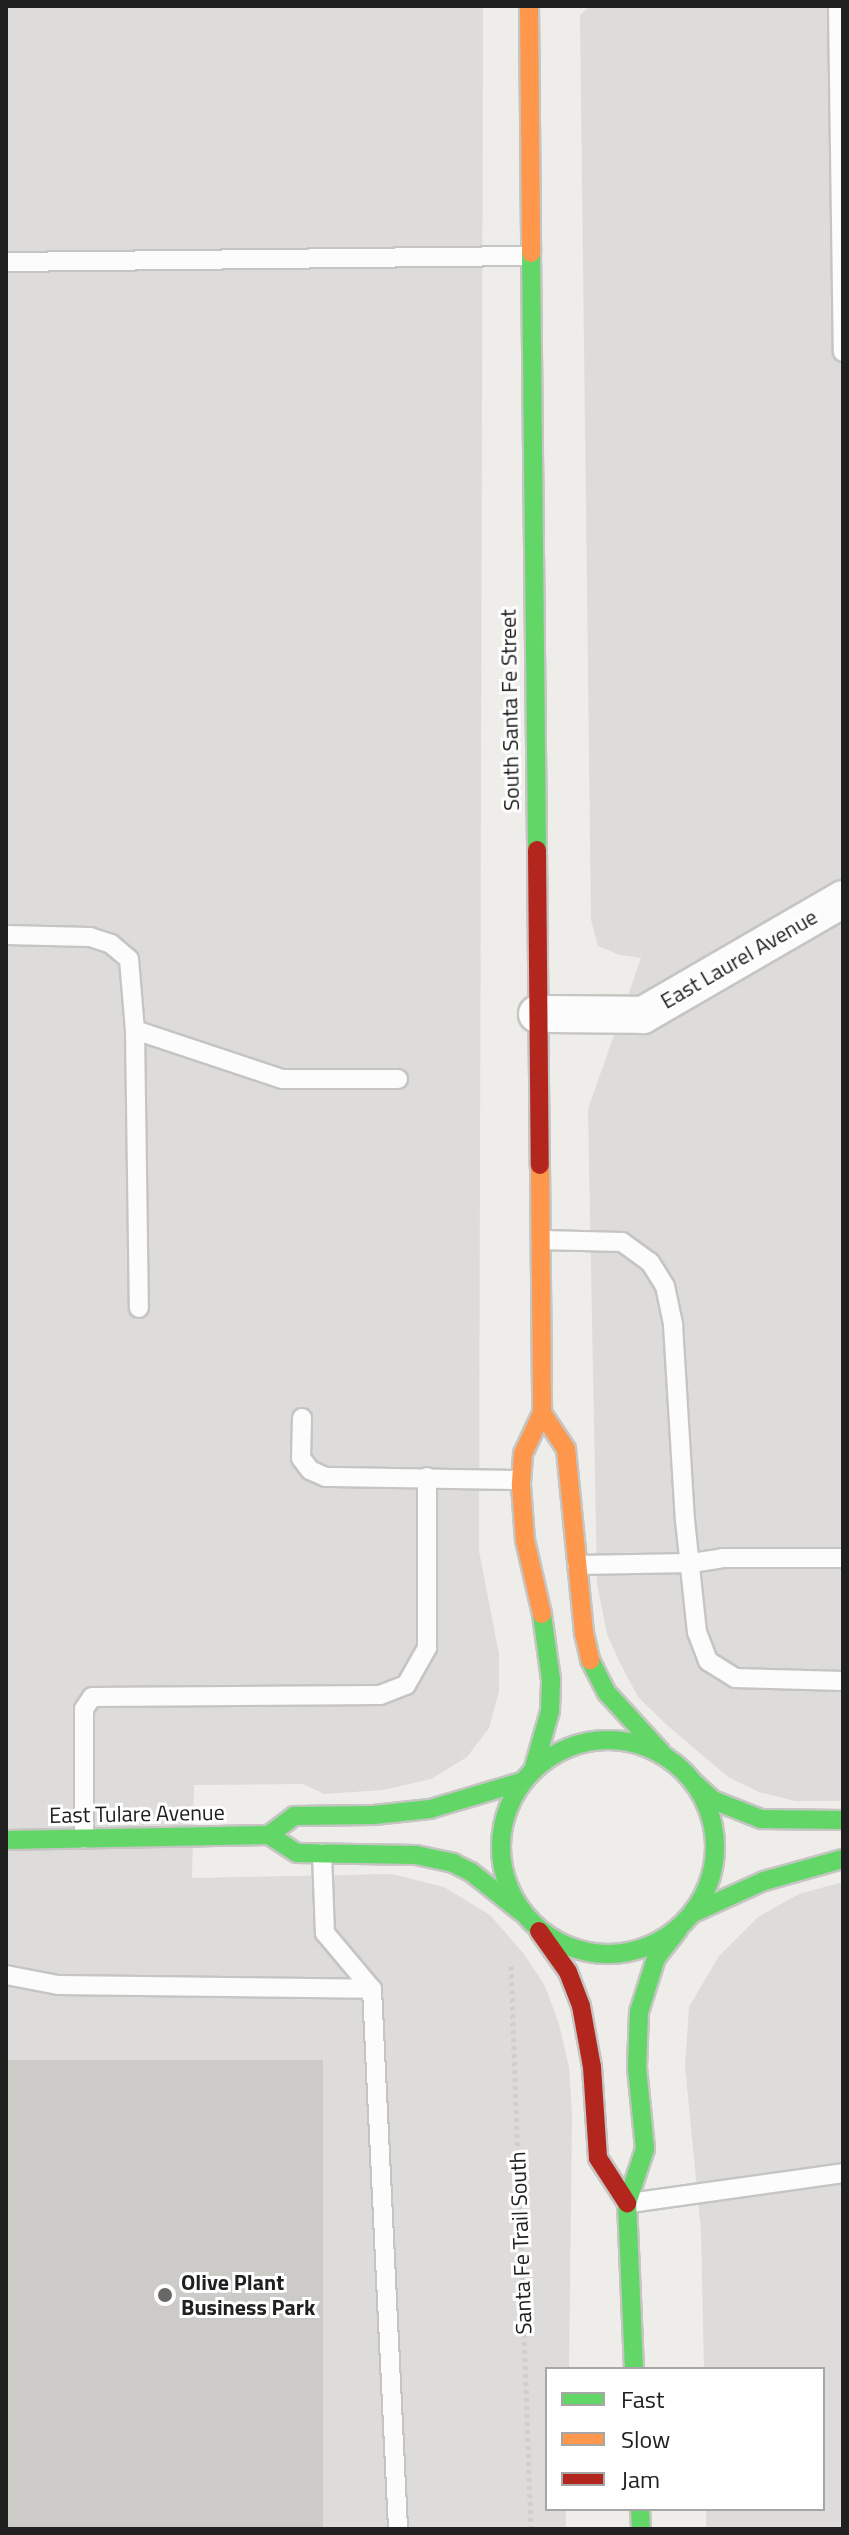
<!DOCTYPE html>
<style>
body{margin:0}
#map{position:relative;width:849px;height:2535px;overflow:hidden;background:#eeede9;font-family:"Titillium Web",sans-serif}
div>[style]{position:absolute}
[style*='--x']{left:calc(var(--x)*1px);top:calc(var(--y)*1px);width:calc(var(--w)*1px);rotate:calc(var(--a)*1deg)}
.residential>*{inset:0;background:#dddcda}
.building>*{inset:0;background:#cccbc8;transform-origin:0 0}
.path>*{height:5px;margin-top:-2.5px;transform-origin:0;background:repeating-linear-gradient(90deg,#d6cdc9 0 4px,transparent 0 8px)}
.roads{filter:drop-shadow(2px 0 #c5c5c3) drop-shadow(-2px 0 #c5c5c3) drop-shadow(0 2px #c5c5c3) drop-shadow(0 -2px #c5c5c3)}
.lane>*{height:18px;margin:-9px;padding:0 9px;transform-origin:9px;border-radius:9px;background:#fcfcfc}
.street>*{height:36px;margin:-18px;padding:0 18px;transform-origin:18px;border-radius:18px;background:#fcfcfc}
.fast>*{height:18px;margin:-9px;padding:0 9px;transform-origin:9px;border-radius:9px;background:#63d668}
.fast>.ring{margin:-9px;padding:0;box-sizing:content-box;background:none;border:18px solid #63d668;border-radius:50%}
.slow>*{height:18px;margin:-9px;padding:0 9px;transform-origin:9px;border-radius:9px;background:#ff974d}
.jam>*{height:18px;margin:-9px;padding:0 9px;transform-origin:9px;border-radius:9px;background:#b3261e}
.dots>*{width:22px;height:22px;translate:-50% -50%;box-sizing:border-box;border:4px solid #fff;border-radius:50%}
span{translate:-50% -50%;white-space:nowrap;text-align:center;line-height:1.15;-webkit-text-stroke:6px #fff;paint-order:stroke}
.street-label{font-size:22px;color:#202020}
.poi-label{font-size:22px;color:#202020;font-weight:700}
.left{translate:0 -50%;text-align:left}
.frame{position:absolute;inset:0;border:8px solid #202020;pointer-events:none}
.legend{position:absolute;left:545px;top:2367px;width:280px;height:144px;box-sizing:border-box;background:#fff;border:2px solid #a6a6a6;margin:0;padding:10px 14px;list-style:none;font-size:24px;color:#202020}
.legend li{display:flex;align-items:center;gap:16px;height:40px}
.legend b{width:40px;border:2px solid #a6a6a6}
</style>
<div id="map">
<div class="residential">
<i style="clip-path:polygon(6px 6px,483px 6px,479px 1551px,499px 1654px,499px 1691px,489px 1728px,467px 1757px,431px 1779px,383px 1790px,324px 1794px,303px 1784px,194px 1785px,192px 1878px,392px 1874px,444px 1887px,490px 1915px,524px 1954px,545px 1986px,559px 2024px,569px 2067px,572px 2114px,569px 2369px,547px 2369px,547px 2509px,566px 2509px,566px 2529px,6px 2529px)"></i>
<i style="clip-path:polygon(590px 6px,843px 6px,843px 1801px,795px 1801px,759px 1792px,728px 1777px,668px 1726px,638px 1697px,619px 1661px,607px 1634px,597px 1584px,588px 1109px,641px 958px,620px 955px,598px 946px,591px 920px,580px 15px)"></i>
<i style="clip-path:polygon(843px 1882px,843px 2529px,706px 2529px,706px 2509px,823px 2509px,823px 2369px,704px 2369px,701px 2231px,685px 2066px,689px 2007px,719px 1956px,758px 1917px,799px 1894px)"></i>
</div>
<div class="building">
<i style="left:6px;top:2060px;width:317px;height:469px"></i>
</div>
<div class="path">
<i style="--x:511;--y:1966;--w:563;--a:87.97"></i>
</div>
<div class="roads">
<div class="lane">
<i style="--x:838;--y:6;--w:346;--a:89.2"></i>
<i style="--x:6;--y:262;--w:523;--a:-0.66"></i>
<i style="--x:6;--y:935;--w:84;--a:1.4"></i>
<i style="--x:90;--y:937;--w:22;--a:18"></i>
<i style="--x:111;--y:944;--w:23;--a:40"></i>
<i style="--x:129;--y:959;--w:71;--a:85.2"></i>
<i style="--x:135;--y:1030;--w:278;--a:89.2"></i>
<i style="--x:135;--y:1030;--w:155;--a:18.4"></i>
<i style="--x:282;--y:1079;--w:116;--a:0"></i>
<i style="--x:541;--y:1240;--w:81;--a:1.4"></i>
<i style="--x:622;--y:1242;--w:34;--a:36"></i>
<i style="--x:650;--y:1262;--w:28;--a:58"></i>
<i style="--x:665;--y:1286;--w:40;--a:78"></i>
<i style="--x:673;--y:1325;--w:195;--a:86.5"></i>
<i style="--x:685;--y:1520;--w:113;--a:83.9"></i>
<i style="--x:697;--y:1632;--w:31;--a:69"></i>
<i style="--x:708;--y:1661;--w:32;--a:32"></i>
<i style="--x:735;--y:1678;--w:108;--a:1.6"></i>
<i style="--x:302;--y:1418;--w:40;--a:91.4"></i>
<i style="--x:301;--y:1458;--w:15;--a:53"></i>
<i style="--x:310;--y:1470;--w:17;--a:24"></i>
<i style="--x:326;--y:1477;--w:195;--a:0.9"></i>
<i style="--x:577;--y:1565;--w:115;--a:-1"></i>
<i style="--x:692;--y:1563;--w:30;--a:-9"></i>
<i style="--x:722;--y:1558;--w:121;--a:0"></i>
<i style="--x:84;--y:1839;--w:130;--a:-90"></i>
<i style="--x:84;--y:1709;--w:14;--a:-56"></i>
<i style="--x:92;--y:1697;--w:288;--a:-0.4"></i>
<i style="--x:380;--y:1695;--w:28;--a:-21"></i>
<i style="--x:406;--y:1685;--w:43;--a:-60.4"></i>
<i style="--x:427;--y:1648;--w:171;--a:-90"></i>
<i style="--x:322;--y:1853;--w:80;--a:87.9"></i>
<i style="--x:325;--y:1933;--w:73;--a:50"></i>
<i style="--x:372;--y:1989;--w:541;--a:87.24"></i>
<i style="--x:6;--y:1975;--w:53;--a:10.9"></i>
<i style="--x:58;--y:1985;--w:314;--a:0.7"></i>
<i style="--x:630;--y:2203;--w:215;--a:-8"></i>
</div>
<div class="street">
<i style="--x:537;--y:1014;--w:106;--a:0.5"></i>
<i style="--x:643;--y:1015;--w:231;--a:-30.1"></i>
</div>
<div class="fast">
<i style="--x:531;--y:253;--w:597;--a:89.42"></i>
<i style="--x:590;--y:1660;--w:37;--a:63"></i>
<i style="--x:607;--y:1693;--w:80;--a:47.5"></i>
<i class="ring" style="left:501px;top:1740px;width:196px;height:196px"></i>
<i style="--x:533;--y:1771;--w:62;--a:-74.2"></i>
<i style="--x:550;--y:1711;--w:31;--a:-88"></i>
<i style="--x:551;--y:1680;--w:67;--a:-97.8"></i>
<i style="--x:693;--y:1782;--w:27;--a:42"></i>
<i style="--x:713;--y:1800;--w:52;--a:21.6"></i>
<i style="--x:761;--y:1819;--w:82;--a:0.7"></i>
<i style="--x:269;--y:1835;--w:31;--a:-37"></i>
<i style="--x:294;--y:1816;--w:80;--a:-0.7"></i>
<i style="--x:374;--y:1815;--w:56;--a:-6.1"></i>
<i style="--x:430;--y:1809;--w:98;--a:-16.6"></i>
<i style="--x:6;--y:1840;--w:263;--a:-1.1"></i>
<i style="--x:269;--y:1835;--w:33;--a:33"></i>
<i style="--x:297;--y:1853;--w:119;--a:1"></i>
<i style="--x:416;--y:1855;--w:38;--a:12"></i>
<i style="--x:453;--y:1863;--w:20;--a:27"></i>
<i style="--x:471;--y:1872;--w:63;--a:38.5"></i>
<i style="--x:693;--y:1913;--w:78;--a:-24.3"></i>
<i style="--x:764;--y:1881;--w:82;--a:-15.6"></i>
<i style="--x:634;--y:2369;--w:166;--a:-92.4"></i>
<i style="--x:627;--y:2203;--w:57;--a:-71.6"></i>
<i style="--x:645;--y:2149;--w:82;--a:-95.6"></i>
<i style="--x:637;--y:2067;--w:55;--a:-87.9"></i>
<i style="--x:639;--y:2012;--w:57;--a:-72.5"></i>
<i style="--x:656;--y:1958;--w:36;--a:-52"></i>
<i style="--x:640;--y:2509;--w:20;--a:87"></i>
</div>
<div class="slow">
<i style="--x:529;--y:6;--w:247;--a:89.5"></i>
<i style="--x:540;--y:1165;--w:248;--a:89.5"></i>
<i style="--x:542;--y:1413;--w:45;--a:114.9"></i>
<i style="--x:523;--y:1454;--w:32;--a:94"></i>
<i style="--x:521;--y:1486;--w:54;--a:85.8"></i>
<i style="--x:525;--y:1540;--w:76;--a:77.1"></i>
<i style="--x:542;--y:1413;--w:43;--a:56.3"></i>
<i style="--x:566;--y:1449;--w:185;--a:84.4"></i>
<i style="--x:584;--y:1633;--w:28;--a:77"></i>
</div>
<div class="jam">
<i style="--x:537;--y:850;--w:315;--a:89.5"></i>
<i style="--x:539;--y:1931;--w:50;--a:54.7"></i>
<i style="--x:568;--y:1972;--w:36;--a:69"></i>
<i style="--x:581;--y:2006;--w:62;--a:79.8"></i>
<i style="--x:592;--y:2067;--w:91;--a:86.2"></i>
<i style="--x:598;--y:2158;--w:54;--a:57.2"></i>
</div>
</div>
<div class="dots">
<i style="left:165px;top:2295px;background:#686866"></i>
</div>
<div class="street-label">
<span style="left:510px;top:710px;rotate:-91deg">South Santa Fe Street</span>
<span style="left:739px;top:959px;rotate:-30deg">East Laurel Avenue</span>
<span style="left:137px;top:1814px;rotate:-1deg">East Tulare Avenue</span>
<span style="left:521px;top:2243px;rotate:-92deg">Santa Fe Trail South</span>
</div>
<div class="poi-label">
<span class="left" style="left:181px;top:2295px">Olive Plant<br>Business Park</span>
</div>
<div class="frame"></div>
<ul class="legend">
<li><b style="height:10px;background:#63d668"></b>Fast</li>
<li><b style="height:10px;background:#ff974d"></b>Slow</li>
<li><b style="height:10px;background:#b3261e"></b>Jam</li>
</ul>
</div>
